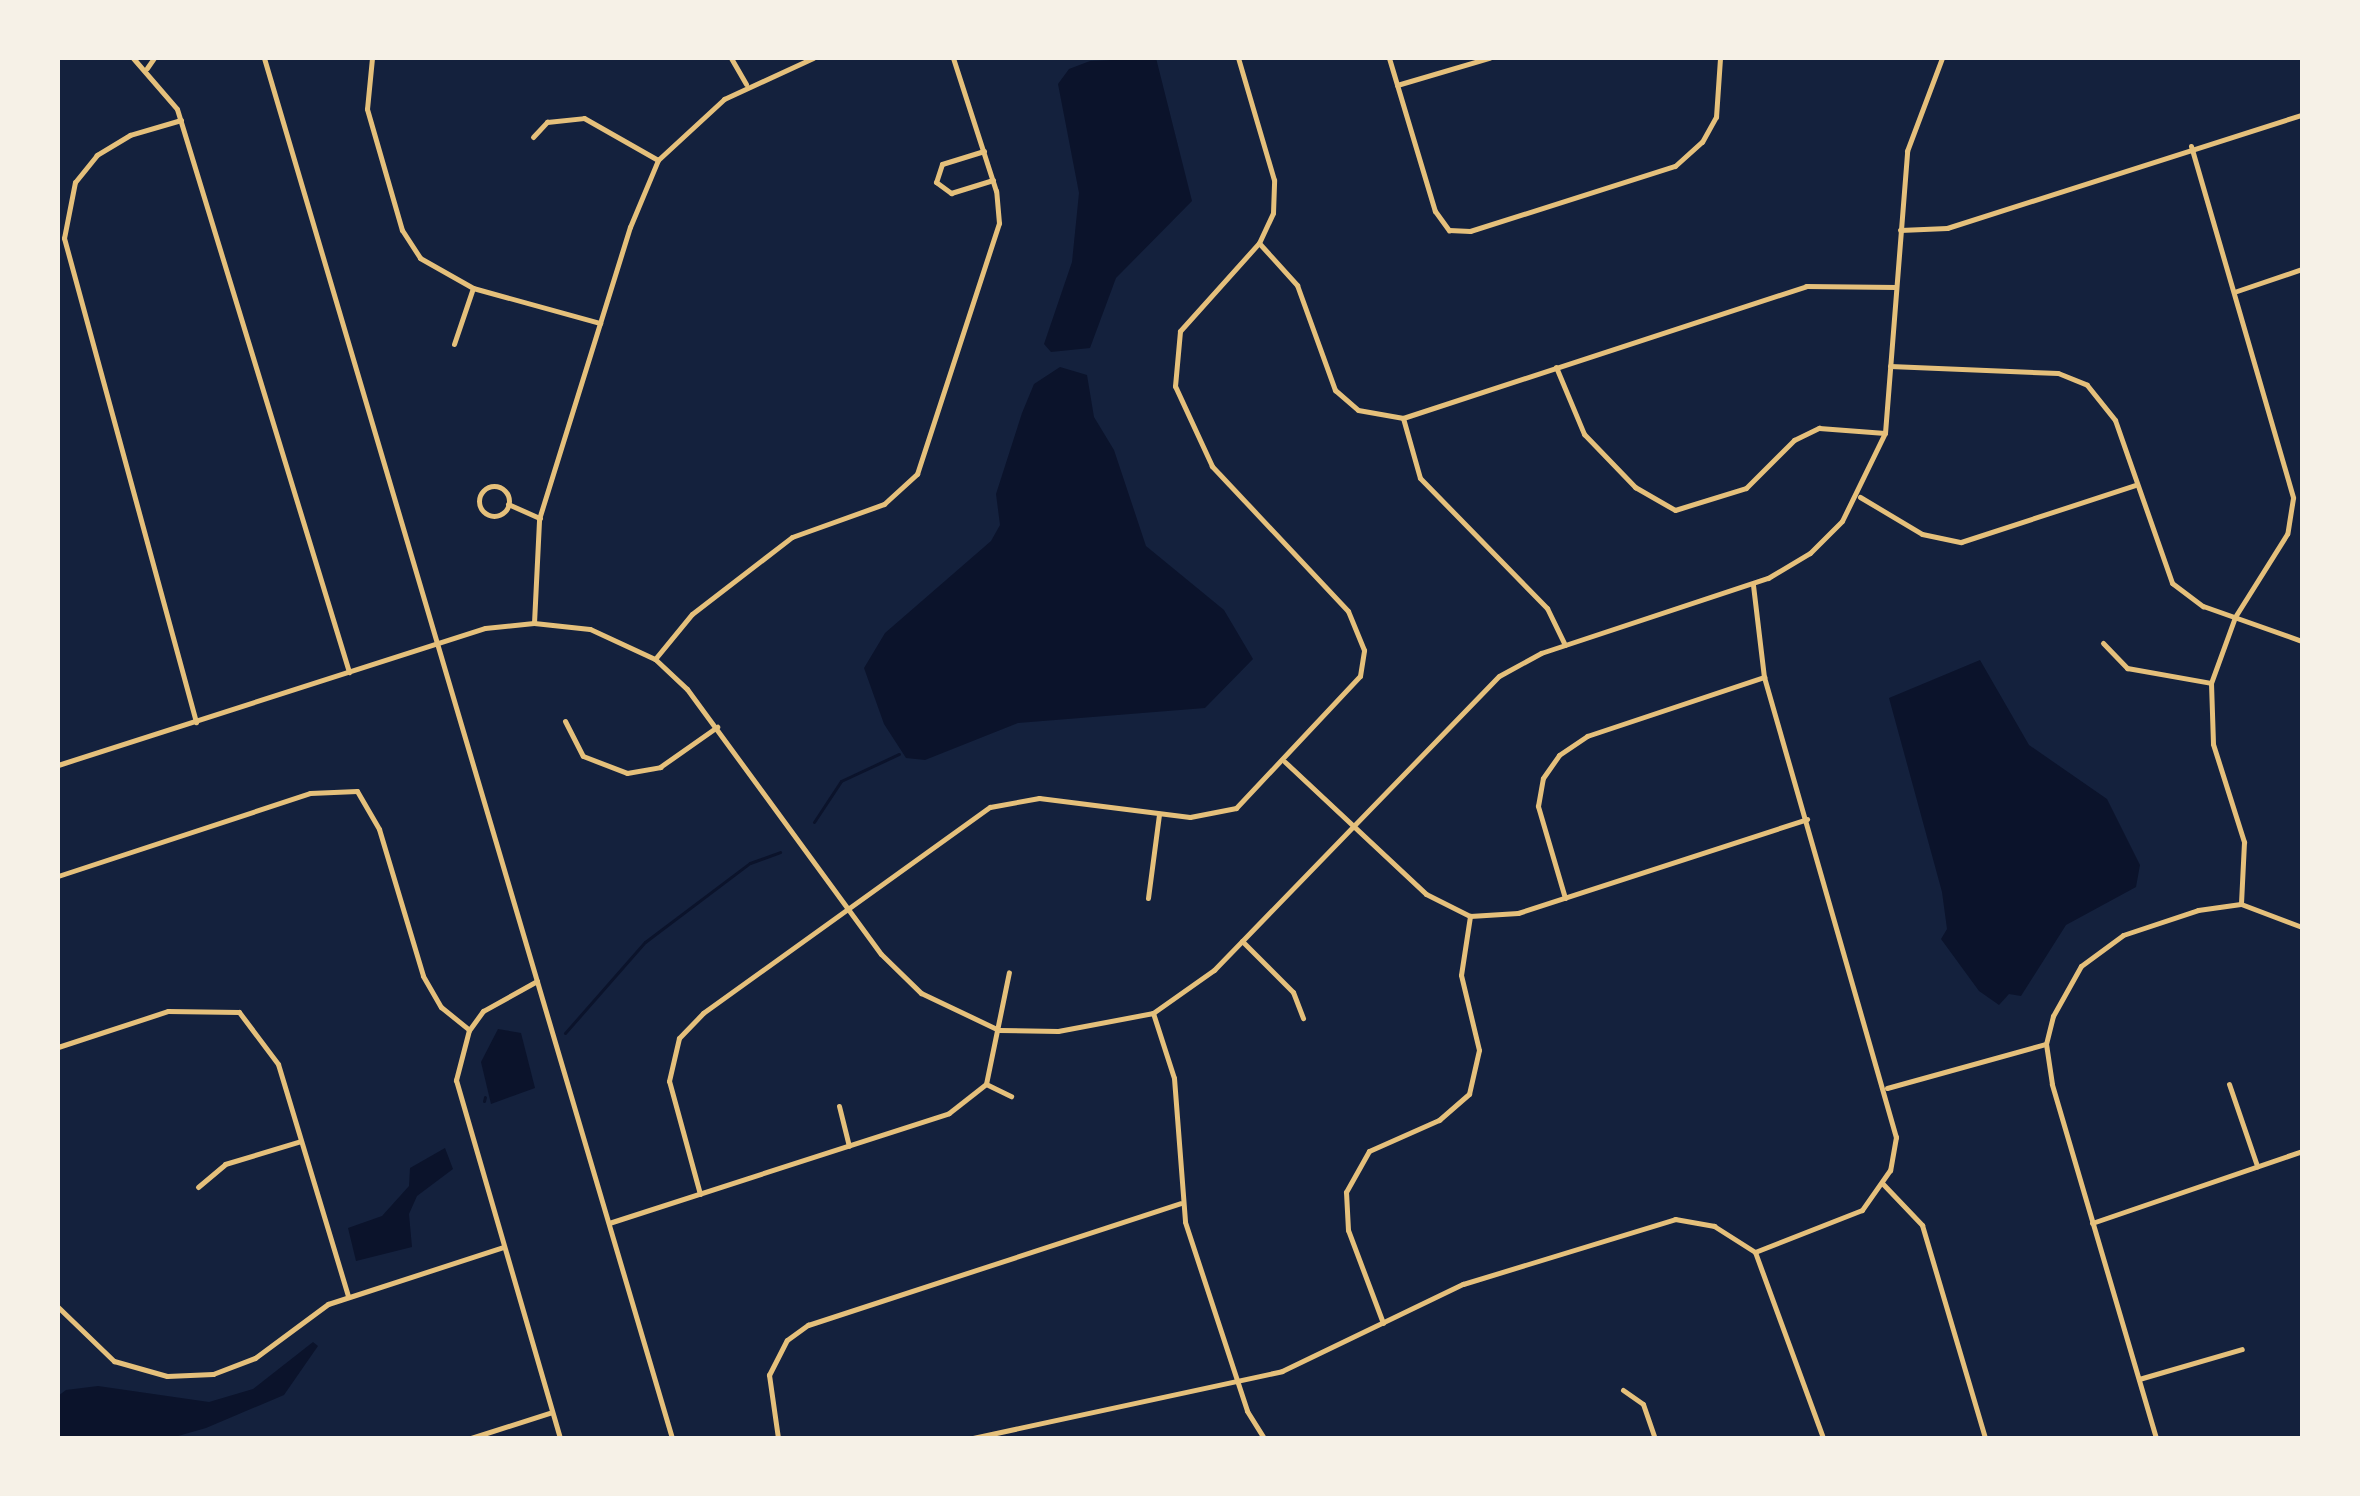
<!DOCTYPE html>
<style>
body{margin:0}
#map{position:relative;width:2360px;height:1496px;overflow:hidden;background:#14213d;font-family:Karla,sans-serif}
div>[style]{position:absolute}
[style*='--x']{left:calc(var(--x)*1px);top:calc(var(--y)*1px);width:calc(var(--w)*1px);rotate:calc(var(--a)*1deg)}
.water>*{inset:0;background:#0b132b}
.stream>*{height:3px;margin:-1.5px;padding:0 1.5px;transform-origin:1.5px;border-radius:1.5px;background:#0b132b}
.minor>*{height:5px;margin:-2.5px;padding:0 2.5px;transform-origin:2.5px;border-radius:2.5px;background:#e5c07b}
.minor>.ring{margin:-2.5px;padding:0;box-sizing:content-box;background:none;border:5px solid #e5c07b;border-radius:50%}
span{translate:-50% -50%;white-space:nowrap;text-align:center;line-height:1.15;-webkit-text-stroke:7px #f6f1e7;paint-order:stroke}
.frame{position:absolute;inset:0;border:60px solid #f6f1e7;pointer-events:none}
</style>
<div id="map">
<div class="water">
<i style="clip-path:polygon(1156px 58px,1192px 201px,1116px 278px,1090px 348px,1051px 352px,1044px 344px,1072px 262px,1079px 193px,1058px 84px,1069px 69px,1090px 61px)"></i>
<i style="clip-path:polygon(1060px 367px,1087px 375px,1094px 417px,1114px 450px,1146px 546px,1224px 610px,1253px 659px,1205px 708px,1018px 723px,925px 760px,906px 758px,884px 724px,864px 668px,885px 633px,991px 541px,1000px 525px,996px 494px,1022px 413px,1034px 384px)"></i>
<i style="clip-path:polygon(1980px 660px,2029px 745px,2107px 799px,2140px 865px,2136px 887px,2066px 925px,2021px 996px,2009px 994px,1999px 1005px,1979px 991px,1941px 939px,1947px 929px,1942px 892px,1889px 698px)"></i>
<i style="clip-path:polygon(498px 1029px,521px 1033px,535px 1088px,491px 1104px,481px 1062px)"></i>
<i style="clip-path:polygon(445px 1148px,453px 1169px,417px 1196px,409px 1214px,412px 1247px,356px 1261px,348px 1228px,382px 1216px,409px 1186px,410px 1168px)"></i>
<i style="clip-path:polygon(313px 1342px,318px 1346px,284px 1395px,206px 1428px,171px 1438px,58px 1438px,58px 1396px,66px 1390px,98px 1386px,209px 1402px,253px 1389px)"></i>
</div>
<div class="stream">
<i style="--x:814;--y:822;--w:49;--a:-56.6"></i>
<i style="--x:841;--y:781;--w:64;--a:-25"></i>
<i style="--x:565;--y:1033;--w:121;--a:-48.7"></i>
<i style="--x:645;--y:942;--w:131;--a:-37"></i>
<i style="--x:750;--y:863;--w:32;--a:-20"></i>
<i style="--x:484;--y:1101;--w:4;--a:-76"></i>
</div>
<div class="minor">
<i style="--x:133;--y:58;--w:67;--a:49.2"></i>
<i style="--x:177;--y:109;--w:589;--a:73.01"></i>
<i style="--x:264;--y:58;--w:1439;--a:73.53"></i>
<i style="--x:372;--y:58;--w:51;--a:95.6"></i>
<i style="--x:367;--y:109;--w:126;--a:73.9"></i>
<i style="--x:402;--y:230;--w:33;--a:57"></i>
<i style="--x:420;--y:258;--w:61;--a:29.5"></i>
<i style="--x:473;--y:288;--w:132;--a:15.4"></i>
<i style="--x:731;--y:58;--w:30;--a:60"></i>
<i style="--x:1389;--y:58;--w:160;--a:73.3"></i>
<i style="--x:1435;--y:211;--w:24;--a:54"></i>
<i style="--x:1449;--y:230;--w:21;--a:3"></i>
<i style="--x:1470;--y:231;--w:215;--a:-17.6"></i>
<i style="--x:1675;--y:166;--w:36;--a:-42"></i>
<i style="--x:1702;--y:142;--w:29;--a:-61"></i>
<i style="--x:1716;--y:117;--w:59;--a:-86.1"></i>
<i style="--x:147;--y:68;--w:12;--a:-55"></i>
<i style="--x:1397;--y:85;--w:96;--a:-16.4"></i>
<i style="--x:181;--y:120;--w:53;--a:163.6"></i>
<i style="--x:130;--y:135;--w:39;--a:149"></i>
<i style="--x:97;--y:155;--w:35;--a:129"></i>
<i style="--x:75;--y:182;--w:57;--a:101.1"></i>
<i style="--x:64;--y:238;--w:502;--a:74.74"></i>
<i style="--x:533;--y:137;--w:21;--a:-47"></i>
<i style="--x:547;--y:122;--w:37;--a:-6"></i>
<i style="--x:584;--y:118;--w:85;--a:29.6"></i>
<i style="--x:2191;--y:146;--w:366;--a:73.8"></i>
<i style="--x:2293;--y:498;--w:36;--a:99"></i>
<i style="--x:2287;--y:534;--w:98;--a:122.1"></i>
<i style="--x:2235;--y:617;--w:70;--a:110"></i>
<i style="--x:2211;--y:683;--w:61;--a:88.1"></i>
<i style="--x:2213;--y:744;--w:103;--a:72.4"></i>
<i style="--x:2244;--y:842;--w:62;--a:92.8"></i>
<i style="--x:984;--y:151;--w:44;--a:162.8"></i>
<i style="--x:942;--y:164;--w:19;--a:108"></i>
<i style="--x:936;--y:182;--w:19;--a:36"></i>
<i style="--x:951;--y:193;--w:44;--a:-17.2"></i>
<i style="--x:1900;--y:230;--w:47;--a:-2.4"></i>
<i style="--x:1947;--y:228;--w:373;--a:-17.7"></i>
<i style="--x:1259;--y:243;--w:57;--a:47.9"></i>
<i style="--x:1297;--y:285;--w:112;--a:70.1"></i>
<i style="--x:1335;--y:390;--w:30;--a:41"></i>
<i style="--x:1358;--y:410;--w:46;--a:10.1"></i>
<i style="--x:1403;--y:418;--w:424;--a:-18.1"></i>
<i style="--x:1806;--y:286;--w:90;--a:0.6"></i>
<i style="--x:2234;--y:292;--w:72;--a:-18.7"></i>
<i style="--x:454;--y:344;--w:59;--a:-71.3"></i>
<i style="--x:1890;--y:366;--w:168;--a:2.4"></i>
<i style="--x:2058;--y:373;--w:31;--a:22"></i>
<i style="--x:2087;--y:385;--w:45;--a:51.3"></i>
<i style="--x:2115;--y:420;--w:173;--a:70.7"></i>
<i style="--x:2172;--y:583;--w:39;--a:37"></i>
<i style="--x:2203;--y:606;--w:105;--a:19.5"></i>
<i style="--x:1556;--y:367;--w:73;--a:67.3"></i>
<i style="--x:1584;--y:434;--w:74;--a:46.1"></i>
<i style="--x:1635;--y:487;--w:46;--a:29.9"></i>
<i style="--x:1675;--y:510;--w:74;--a:-17.2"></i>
<i style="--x:1746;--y:488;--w:68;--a:-45"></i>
<i style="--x:1794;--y:440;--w:28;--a:-26"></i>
<i style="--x:1819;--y:428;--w:66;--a:4.3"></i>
<i style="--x:1403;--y:418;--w:62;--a:74.2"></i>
<i style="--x:1420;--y:478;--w:182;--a:45.7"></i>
<i style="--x:1547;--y:608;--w:41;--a:64.1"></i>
<i class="ring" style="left:479px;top:486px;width:25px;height:25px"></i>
<i style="--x:1860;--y:497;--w:72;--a:30.8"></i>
<i style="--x:1922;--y:534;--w:40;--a:12"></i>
<i style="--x:1961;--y:542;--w:183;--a:-18.1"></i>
<i style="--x:508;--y:504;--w:35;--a:24"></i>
<i style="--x:1753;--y:585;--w:93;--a:83.2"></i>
<i style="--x:1764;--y:677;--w:479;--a:74"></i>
<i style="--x:1896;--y:1137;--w:34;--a:100"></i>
<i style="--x:1890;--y:1170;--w:49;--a:125"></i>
<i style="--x:1862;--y:1210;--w:115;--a:158.6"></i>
<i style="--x:534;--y:623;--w:104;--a:-87.2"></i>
<i style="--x:539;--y:519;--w:306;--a:-72.7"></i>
<i style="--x:630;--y:227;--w:73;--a:-67.3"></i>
<i style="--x:658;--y:160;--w:90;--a:-42.7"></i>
<i style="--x:724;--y:99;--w:98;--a:-24.7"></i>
<i style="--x:2103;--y:643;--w:35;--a:46"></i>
<i style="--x:2127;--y:668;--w:85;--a:10.1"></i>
<i style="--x:655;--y:659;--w:58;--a:-50.6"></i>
<i style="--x:692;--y:614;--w:126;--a:-37.6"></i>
<i style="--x:792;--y:537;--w:98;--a:-19.7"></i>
<i style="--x:884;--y:504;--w:45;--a:-42.3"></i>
<i style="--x:917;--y:474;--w:264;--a:-71.9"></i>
<i style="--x:999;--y:223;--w:32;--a:-95"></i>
<i style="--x:996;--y:191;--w:140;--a:-107.9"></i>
<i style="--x:565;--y:721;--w:39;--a:63"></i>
<i style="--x:583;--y:756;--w:47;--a:21.1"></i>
<i style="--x:627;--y:773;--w:34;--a:-10"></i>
<i style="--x:660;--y:767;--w:70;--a:-35.1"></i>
<i style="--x:1285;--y:762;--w:193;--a:43.1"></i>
<i style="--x:1426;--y:894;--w:49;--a:26.6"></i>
<i style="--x:1470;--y:916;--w:48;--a:-3.6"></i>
<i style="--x:1518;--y:913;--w:304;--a:-18"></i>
<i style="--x:58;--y:765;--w:448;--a:-17.8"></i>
<i style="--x:485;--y:628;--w:49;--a:-5.8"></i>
<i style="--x:534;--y:623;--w:56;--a:6.1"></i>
<i style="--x:590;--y:629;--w:72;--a:24.8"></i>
<i style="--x:655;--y:659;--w:44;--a:43.2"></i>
<i style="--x:687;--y:689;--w:328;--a:53.8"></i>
<i style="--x:881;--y:954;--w:56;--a:44.3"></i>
<i style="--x:921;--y:993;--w:86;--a:25.4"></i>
<i style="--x:999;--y:1030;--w:59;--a:1"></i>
<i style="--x:1058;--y:1031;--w:97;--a:-10.7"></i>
<i style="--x:1153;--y:1013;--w:75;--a:-35.2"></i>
<i style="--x:1214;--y:970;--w:409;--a:-45.9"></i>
<i style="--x:1499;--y:676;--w:48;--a:-28.7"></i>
<i style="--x:1541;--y:653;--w:239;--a:-18.3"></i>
<i style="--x:1768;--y:578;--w:49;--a:-30.8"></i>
<i style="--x:1810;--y:553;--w:45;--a:-45"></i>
<i style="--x:1842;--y:521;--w:98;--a:-64"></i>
<i style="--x:1885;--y:433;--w:283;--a:-85.5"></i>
<i style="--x:1907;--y:151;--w:99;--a:-69.4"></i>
<i style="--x:58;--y:876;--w:265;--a:-18.2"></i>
<i style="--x:310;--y:793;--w:47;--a:-2.4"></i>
<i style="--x:357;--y:791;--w:44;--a:59.9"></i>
<i style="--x:379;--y:829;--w:153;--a:73.3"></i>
<i style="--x:423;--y:976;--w:36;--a:60"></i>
<i style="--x:441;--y:1007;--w:36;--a:39"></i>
<i style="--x:1148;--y:898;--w:85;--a:-82.5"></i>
<i style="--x:1565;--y:898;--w:96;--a:-106.4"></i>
<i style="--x:1538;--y:806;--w:28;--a:-80"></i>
<i style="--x:1543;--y:778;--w:28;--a:-55"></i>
<i style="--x:1559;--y:755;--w:34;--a:-34"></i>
<i style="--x:1587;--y:736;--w:187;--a:-18.4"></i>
<i style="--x:1242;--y:941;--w:72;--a:45"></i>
<i style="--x:1293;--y:992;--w:28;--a:69"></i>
<i style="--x:537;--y:981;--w:62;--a:150.9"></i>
<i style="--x:483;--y:1011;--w:24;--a:126"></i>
<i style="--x:469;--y:1030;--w:52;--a:104.6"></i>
<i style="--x:456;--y:1080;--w:373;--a:73.8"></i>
<i style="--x:1153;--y:1013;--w:68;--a:72.1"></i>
<i style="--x:1174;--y:1078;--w:144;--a:85.6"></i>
<i style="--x:1185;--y:1222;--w:199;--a:71.8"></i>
<i style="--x:1247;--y:1411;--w:32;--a:58"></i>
<i style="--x:58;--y:1047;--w:116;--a:-18.1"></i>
<i style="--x:168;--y:1011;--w:71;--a:0.8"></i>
<i style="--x:239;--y:1012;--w:65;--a:53.1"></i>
<i style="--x:278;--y:1064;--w:242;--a:73.2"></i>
<i style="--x:986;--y:1084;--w:114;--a:-78.4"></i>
<i style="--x:2229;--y:1084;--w:87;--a:71.1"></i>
<i style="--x:1887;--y:1088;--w:165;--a:-15.5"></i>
<i style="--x:839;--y:1106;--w:41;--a:76"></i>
<i style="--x:1883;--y:1184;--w:57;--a:46.4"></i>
<i style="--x:1922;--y:1225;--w:222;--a:73.5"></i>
<i style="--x:198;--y:1187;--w:35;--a:-40"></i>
<i style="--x:225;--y:1164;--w:79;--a:-16.8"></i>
<i style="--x:700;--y:1194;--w:117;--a:-105.3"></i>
<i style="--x:669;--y:1081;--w:44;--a:-76.9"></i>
<i style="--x:679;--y:1038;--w:35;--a:-46"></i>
<i style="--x:703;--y:1013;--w:353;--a:-35.7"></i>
<i style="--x:990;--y:807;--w:50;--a:-10.4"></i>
<i style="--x:1039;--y:798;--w:152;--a:7.2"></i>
<i style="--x:1190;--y:817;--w:47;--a:-11.1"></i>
<i style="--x:1236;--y:808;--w:181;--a:-46.8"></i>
<i style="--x:1360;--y:676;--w:26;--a:-81"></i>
<i style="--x:1364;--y:650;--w:42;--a:-112.3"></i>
<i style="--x:1348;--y:611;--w:199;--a:-133.2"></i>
<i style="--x:1212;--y:466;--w:88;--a:-114.8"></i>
<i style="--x:1175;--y:386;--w:55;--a:-84.8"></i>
<i style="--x:1180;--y:331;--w:118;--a:-48.1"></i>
<i style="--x:1259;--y:243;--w:33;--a:-65"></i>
<i style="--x:1273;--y:213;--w:33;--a:-88"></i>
<i style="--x:1274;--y:180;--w:127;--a:-106.4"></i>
<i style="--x:609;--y:1223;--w:357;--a:-17.9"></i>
<i style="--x:949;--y:1113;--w:47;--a:-38.1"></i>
<i style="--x:986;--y:1084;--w:28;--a:26"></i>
<i style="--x:2092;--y:1223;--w:222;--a:-18.9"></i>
<i style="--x:58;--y:1307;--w:78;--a:44"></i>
<i style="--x:114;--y:1361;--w:55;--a:15.8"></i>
<i style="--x:167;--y:1376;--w:46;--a:-2.5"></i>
<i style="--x:213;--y:1374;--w:45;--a:-20.9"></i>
<i style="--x:255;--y:1358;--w:91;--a:-36.5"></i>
<i style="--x:328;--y:1304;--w:184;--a:-18"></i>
<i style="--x:1383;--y:1323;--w:99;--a:-110.6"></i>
<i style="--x:1348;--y:1230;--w:38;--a:-93"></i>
<i style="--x:1346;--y:1192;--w:47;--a:-60.7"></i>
<i style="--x:1369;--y:1151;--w:77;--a:-23.9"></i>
<i style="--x:1439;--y:1120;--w:40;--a:-41"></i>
<i style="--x:1469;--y:1094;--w:45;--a:-77.2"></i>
<i style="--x:1479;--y:1050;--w:77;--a:-103.5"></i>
<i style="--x:1461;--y:975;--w:60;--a:-81.3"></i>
<i style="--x:2139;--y:1379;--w:107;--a:-16.2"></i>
<i style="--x:1623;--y:1390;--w:24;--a:35"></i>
<i style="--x:1643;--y:1404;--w:36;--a:71"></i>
<i style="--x:471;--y:1438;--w:85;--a:-17.8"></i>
<i style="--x:778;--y:1438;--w:64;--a:-98.1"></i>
<i style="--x:769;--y:1375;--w:39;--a:-63"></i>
<i style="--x:787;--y:1340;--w:26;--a:-36"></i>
<i style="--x:808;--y:1325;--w:392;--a:-18.1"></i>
<i style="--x:973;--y:1438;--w:316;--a:-12.2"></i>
<i style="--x:1282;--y:1371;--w:201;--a:-25.7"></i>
<i style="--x:1463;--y:1284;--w:222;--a:-17"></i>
<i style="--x:1675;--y:1219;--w:40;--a:10"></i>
<i style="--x:1714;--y:1226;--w:49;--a:32.4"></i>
<i style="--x:1755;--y:1252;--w:198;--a:69.9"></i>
<i style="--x:2156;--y:1438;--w:369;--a:-106.4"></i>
<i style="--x:2052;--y:1084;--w:40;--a:-98.5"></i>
<i style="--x:2046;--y:1044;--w:29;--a:-76"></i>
<i style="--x:2053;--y:1016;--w:57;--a:-60.8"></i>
<i style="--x:2081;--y:966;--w:52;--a:-36.4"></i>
<i style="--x:2123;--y:935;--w:79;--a:-18.4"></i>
<i style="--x:2198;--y:910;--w:43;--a:-7.9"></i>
<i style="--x:2241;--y:904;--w:65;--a:20.7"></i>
</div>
<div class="frame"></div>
</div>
